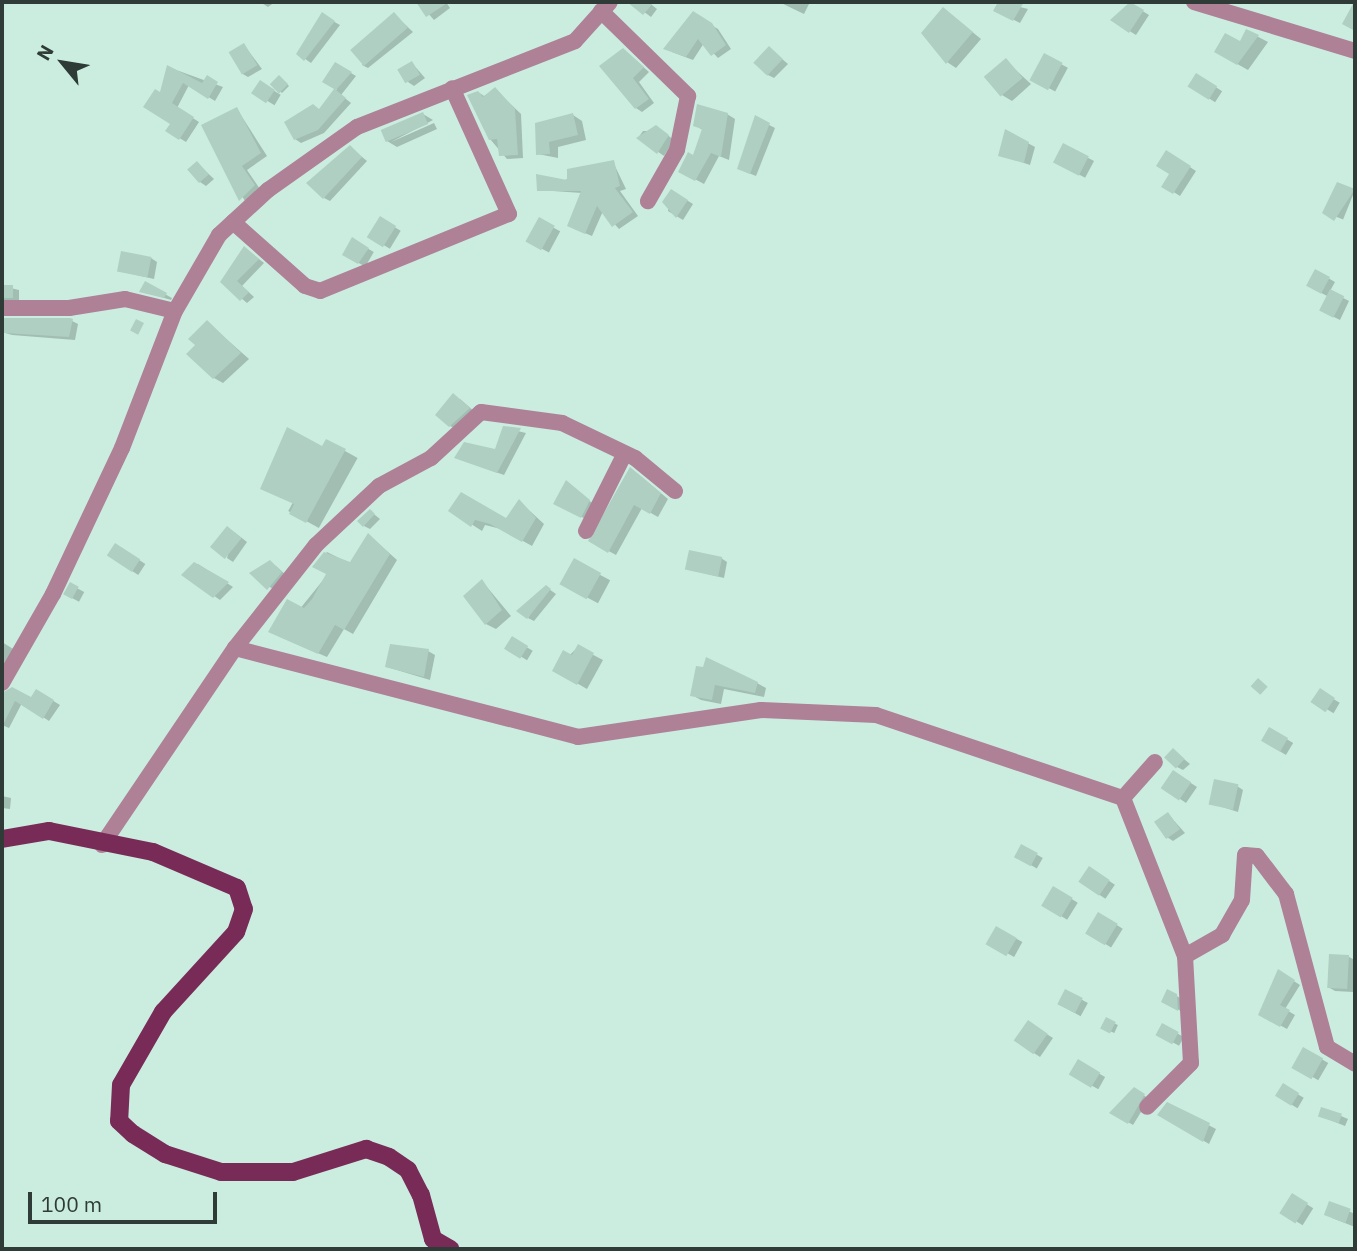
<!DOCTYPE html>
<style>
body{margin:0}
#map{position:relative;width:1357px;height:1251px;overflow:hidden;background:#cbeddf;font-family:"IBM Plex Sans",sans-serif}
div>[style]{position:absolute}
[style*='--x']{left:calc(var(--x)*1px);top:calc(var(--y)*1px);width:calc(var(--w)*1px);rotate:calc(var(--a)*1deg)}
.shadow>*{inset:0;background:#0003;transform-origin:0 0}
.building>*{inset:0;background:#aecfc1;transform-origin:0 0}
.minor>*{height:16px;margin:-8px;padding:0 8px;transform-origin:8px;border-radius:8px;background:#ae8197}
.major>*{height:18px;margin:-9px;padding:0 9px;transform-origin:9px;border-radius:9px;background:#792b58}
span{translate:-50% -50%;white-space:nowrap;text-align:center;line-height:1.15;-webkit-text-stroke:5px #cbeddf;paint-order:stroke}
.frame{position:absolute;inset:0;border:4px solid #2e3b36;pointer-events:none}
.north{position:absolute;left:28px;top:28px;width:70px;height:70px;-webkit-text-stroke:5px #cbeddf;paint-order:stroke;rotate:300deg;font-size:19px;font-weight:700;line-height:28px;text-align:center;color:#2e3b36}
.north::after{content:'';display:block;margin:auto;width:24px;height:32px;background:#2e3b36;clip-path:polygon(50% 0,100% 100%,50% 72%,0 100%)}
.scale{position:absolute;left:28px;top:1192px;width:189px;height:32px;box-sizing:border-box;border:4px solid #2e3b36;border-top:0;padding-left:9px;font-size:21px;line-height:24px;white-space:nowrap;color:#2e3b36;-webkit-text-stroke:5px #cbeddf;paint-order:stroke}
</style>
<div id="map">
<div class="shadow">
<i style="clip-path:polygon(260px 2px,275px 2px,268px 7px)"></i>
<i style="clip-path:polygon(446px 2px,450px 8px,434px 20px,419px 3px)"></i>
<i style="clip-path:polygon(648px 2px,657px 9px,651px 17px,632px 3px)"></i>
<i style="clip-path:polygon(779px 2px,810px 2px,804px 14px)"></i>
<i style="clip-path:polygon(1000px 2px,1028px 9px,1020px 23px,995px 10px)"></i>
<i style="clip-path:polygon(1131px 4px,1149px 15px,1136px 35px,1112px 20px)"></i>
<i style="clip-path:polygon(944px 9px,981px 39px,956px 68px,947px 62px)"></i>
<i style="clip-path:polygon(394px 14px,413px 32px,368px 68px,362px 65px)"></i>
<i style="clip-path:polygon(693px 14px,718px 29px,731px 49px,718px 58px,704px 43px,693px 60px,672px 52px)"></i>
<i style="clip-path:polygon(322px 15px,340px 25px,311px 63px,298px 54px)"></i>
<i style="clip-path:polygon(1247px 31px,1268px 42px,1248px 70px,1216px 52px,1240px 43px)"></i>
<i style="clip-path:polygon(244px 45px,262px 69px,248px 77px,241px 73px)"></i>
<i style="clip-path:polygon(769px 48px,788px 64px,774px 78px,768px 75px)"></i>
<i style="clip-path:polygon(624px 50px,649px 72px,639px 82px,654px 103px,642px 112px,636px 108px)"></i>
<i style="left:1044px;top:55px;width:27px;height:27px;rotate:28deg"></i>
<i style="clip-path:polygon(1006px 61px,1031px 84px,1012px 101px,1002px 95px)"></i>
<i style="clip-path:polygon(412px 63px,425px 78px,414px 86px,408px 82px)"></i>
<i style="clip-path:polygon(336px 64px,356px 76px,341px 95px,351px 103px,324px 133px,301px 143px,295px 139px,337px 89px)"></i>
<i style="clip-path:polygon(168px 67px,223px 87px,215px 101px,189px 85px,177px 108px,199px 122px,186px 142px,168px 131px,172px 123px,161px 95px)"></i>
<i style="left:1197px;top:75px;width:30px;height:13px;rotate:33deg"></i>
<i style="clip-path:polygon(282px 79px,289px 86px,282px 93px,272px 84px)"></i>
<i style="left:261px;top:83px;width:23px;height:12px;rotate:31deg"></i>
<i style="clip-path:polygon(495px 89px,521px 114px,523px 158px,507px 159px,490px 139px,478px 92px,484px 96px)"></i>
<i style="clip-path:polygon(237px 109px,267px 156px,247px 170px,260px 189px,246px 203px,203px 126px)"></i>
<i style="clip-path:polygon(423px 114px,433px 120px,391px 142px,434px 123px,437px 129px,397px 147px,387px 141px,383px 130px)"></i>
<i style="clip-path:polygon(727px 114px,735px 119px,729px 160px,719px 156px,704px 184px,680px 171px,694px 158px,704px 131px,695px 125px)"></i>
<i style="clip-path:polygon(573px 115px,582px 121px,586px 140px,558px 147px,558px 158px,538px 154px)"></i>
<i style="clip-path:polygon(756px 118px,775px 128px,756px 176px,746px 172px)"></i>
<i style="clip-path:polygon(643px 131px,662px 131px,674px 140px,664px 156px,638px 138px)"></i>
<i style="clip-path:polygon(1007px 132px,1035px 147px,1030px 165px,1000px 155px)"></i>
<i style="left:1064px;top:145px;width:34px;height:19px;rotate:28deg"></i>
<i style="clip-path:polygon(350px 147px,367px 161px,330px 201px,324px 198px)"></i>
<i style="clip-path:polygon(1167px 152px,1196px 171px,1180px 196px,1164px 186px,1171px 174px)"></i>
<i style="clip-path:polygon(613px 162px,626px 189px,620px 191px,638px 216px,619px 229px,603px 211px,592px 236px,575px 229px,582px 193px,538px 190px)"></i>
<i style="clip-path:polygon(197px 163px,214px 179px,206px 186px,200px 182px)"></i>
<i style="left:1338px;top:184px;width:18px;height:31px;rotate:22deg"></i>
<i style="clip-path:polygon(672px 191px,693px 204px,683px 220px,668px 211px)"></i>
<i style="left:381px;top:219px;width:23px;height:21px;rotate:31deg"></i>
<i style="left:539px;top:220px;width:24px;height:24px;rotate:28deg"></i>
<i style="left:353px;top:240px;width:24px;height:17px;rotate:30deg"></i>
<i style="clip-path:polygon(245px 248px,264px 263px,242px 286px,254px 297px,247px 303px,222px 282px)"></i>
<i style="clip-path:polygon(151px 258px,157px 262px,154px 279px,119px 271px)"></i>
<i style="clip-path:polygon(1316px 271px,1335px 282px,1330px 291px,1349px 301px,1340px 320px,1322px 311px,1329px 297px,1308px 286px)"></i>
<i style="clip-path:polygon(145px 283px,172px 298px,171px 300px,141px 291px)"></i>
<i style="clip-path:polygon(2px 286px,19px 290px,19px 300px,2px 301px)"></i>
<i style="clip-path:polygon(2px 320px,72px 321px,78px 324px,75px 340px,12px 335px,2px 332px)"></i>
<i style="clip-path:polygon(207px 322px,249px 359px,223px 383px,214px 378px)"></i>
<i style="clip-path:polygon(460px 399px,475px 412px,456px 429px,450px 426px)"></i>
<i style="clip-path:polygon(505px 428px,526px 433px,504px 475px,456px 458px,496px 451px)"></i>
<i style="left:327px;top:441px;width:35px;height:80px;rotate:29deg"></i>
<i style="clip-path:polygon(638px 474px,668px 499px,658px 517px,642px 508px,616px 555px,590px 541px)"></i>
<i style="clip-path:polygon(567px 482px,598px 508px,591px 522px,556px 503px)"></i>
<i style="clip-path:polygon(519px 501px,544px 524px,532px 546px,501px 529px,485px 525px,482px 531px,451px 511px,507px 520px)"></i>
<i style="clip-path:polygon(370px 511px,380px 519px,370px 529px,364px 526px)"></i>
<i style="clip-path:polygon(234px 532px,247px 542px,233px 562px,227px 558px)"></i>
<i style="clip-path:polygon(369px 535px,397px 560px,353px 634px,344px 629px,327px 657px,278px 636px,328px 574px,315px 566px,327px 552px,351px 564px)"></i>
<i style="left:116px;top:545px;width:35px;height:13px;rotate:33deg"></i>
<i style="clip-path:polygon(721px 558px,727px 562px,724px 578px,687px 569px)"></i>
<i style="left:574px;top:561px;width:41px;height:26px;rotate:28deg"></i>
<i style="clip-path:polygon(198px 564px,233px 587px,220px 600px,184px 575px)"></i>
<i style="clip-path:polygon(276px 566px,287px 576px,275px 591px,252px 573px)"></i>
<i style="clip-path:polygon(482px 581px,511px 616px,496px 629px,486px 624px)"></i>
<i style="left:71px;top:585px;width:15px;height:11px;rotate:28deg"></i>
<i style="clip-path:polygon(546px 587px,556px 594px,534px 621px,528px 618px)"></i>
<i style="left:513px;top:639px;width:23px;height:11px;rotate:31deg"></i>
<i style="clip-path:polygon(2px 642px,18px 652px,2px 671px)"></i>
<i style="clip-path:polygon(578px 647px,603px 660px,587px 689px,554px 670px)"></i>
<i style="clip-path:polygon(428px 651px,435px 655px,430px 680px,387px 667px)"></i>
<i style="clip-path:polygon(698px 668px,757px 683px,766px 688px,764px 697px,724px 689px,721px 704px,701px 700px,692px 695px)"></i>
<i style="clip-path:polygon(12px 689px,31px 699px,37px 691px,60px 705px,49px 721px,22px 703px,9px 728px,2px 725px,2px 704px)"></i>
<i style="left:1320px;top:691px;width:23px;height:12px;rotate:31deg"></i>
<i style="left:1270px;top:729px;width:27px;height:14px;rotate:31deg"></i>
<i style="clip-path:polygon(1173px 750px,1190px 764px,1183px 770px,1177px 767px)"></i>
<i style="clip-path:polygon(1180px 776px,1197px 787px,1186px 803px,1164px 788px)"></i>
<i style="clip-path:polygon(1237px 786px,1243px 790px,1238px 812px,1210px 803px)"></i>
<i style="clip-path:polygon(2px 796px,11px 798px,10px 809px,2px 808px)"></i>
<i style="clip-path:polygon(1168px 814px,1185px 833px,1173px 841px,1167px 837px)"></i>
<i style="left:1022px;top:846px;width:24px;height:12px;rotate:30deg"></i>
<i style="left:1090px;top:868px;width:30px;height:17px;rotate:34deg"></i>
<i style="left:1054px;top:888px;width:28px;height:20px;rotate:32deg"></i>
<i style="left:1099px;top:914px;width:28px;height:22px;rotate:32deg"></i>
<i style="left:997px;top:928px;width:29px;height:17px;rotate:29deg"></i>
<i style="clip-path:polygon(1349px 957px,1355px 960px,1353px 992px,1335px 991px,1328px 987px)"></i>
<i style="clip-path:polygon(1278px 971px,1300px 985px,1285px 1009px,1295px 1015px,1287px 1029px,1261px 1015px)"></i>
<i style="left:1066px;top:991px;width:25px;height:15px;rotate:29deg"></i>
<i style="clip-path:polygon(1168px 991px,1182px 999px,1183px 1012px,1163px 1002px)"></i>
<i style="left:1107px;top:1020px;width:12px;height:9px;rotate:24deg"></i>
<i style="left:1162px;top:1025px;width:25px;height:10px;rotate:29deg"></i>
<i style="clip-path:polygon(1034px 1026px,1053px 1038px,1040px 1057px,1016px 1041px)"></i>
<i style="left:1304px;top:1049px;width:28px;height:20px;rotate:30deg"></i>
<i style="left:1078px;top:1062px;width:31px;height:14px;rotate:29deg"></i>
<i style="left:1284px;top:1086px;width:23px;height:12px;rotate:31deg"></i>
<i style="clip-path:polygon(1135px 1089px,1149px 1099px,1133px 1125px,1112px 1112px)"></i>
<i style="clip-path:polygon(1168px 1104px,1216px 1129px,1209px 1144px,1160px 1115px)"></i>
<i style="clip-path:polygon(1320px 1116px,1341px 1116px,1348px 1119px,1345px 1126px)"></i>
<i style="left:1292px;top:1195px;width:25px;height:20px;rotate:32deg"></i>
<i style="clip-path:polygon(1330px 1203px,1355px 1214px,1355px 1227px,1332px 1218px)"></i>
</div>
<div class="building">
<i style="clip-path:polygon(416px 2px,449px 2px,426px 17px)"></i>
<i style="clip-path:polygon(627px 2px,654px 2px,643px 15px)"></i>
<i style="clip-path:polygon(998px 2px,1024px 2px,1013px 21px,993px 11px)"></i>
<i style="clip-path:polygon(1130px 2px,1144px 10px,1129px 33px,1110px 20px)"></i>
<i style="clip-path:polygon(1354px 2px,1355px 2px,1355px 31px,1342px 24px)"></i>
<i style="clip-path:polygon(943px 7px,973px 32px,946px 64px,921px 33px)"></i>
<i style="clip-path:polygon(693px 11px,712px 23px,726px 45px,711px 56px,698px 39px,686px 57px,663px 49px)"></i>
<i style="clip-path:polygon(322px 12px,335px 21px,304px 61px,296px 54px)"></i>
<i style="left:394px;top:12px;width:21px;height:58px;rotate:49deg"></i>
<i style="clip-path:polygon(1246px 29px,1259px 35px,1237px 65px,1214px 52px,1225px 33px,1240px 41px)"></i>
<i style="left:244px;top:43px;width:26px;height:18px;rotate:59deg"></i>
<i style="left:769px;top:46px;width:19px;height:23px;rotate:43deg"></i>
<i style="clip-path:polygon(623px 48px,644px 67px,633px 78px,649px 99px,635px 109px,599px 66px)"></i>
<i style="left:1044px;top:53px;width:21px;height:31px;rotate:28deg"></i>
<i style="left:1006px;top:58px;width:26px;height:29px;rotate:50deg"></i>
<i style="left:412px;top:61px;width:16px;height:17px;rotate:60deg"></i>
<i style="clip-path:polygon(335px 62px,352px 72px,336px 90px,346px 98px,318px 130px,294px 140px,284px 122px,313px 104px,319px 109px,334px 89px,322px 82px)"></i>
<i style="clip-path:polygon(167px 65px,202px 83px,207px 75px,218px 82px,208px 99px,183px 83px,172px 103px,194px 117px,179px 140px,165px 131px,170px 124px,143px 107px,155px 89px,160px 92px)"></i>
<i style="left:1196px;top:73px;width:25px;height:16px;rotate:32deg"></i>
<i style="left:279px;top:75px;width:13px;height:13px;rotate:45deg"></i>
<i style="left:260px;top:80px;width:18px;height:16px;rotate:34deg"></i>
<i style="clip-path:polygon(495px 87px,515px 109px,518px 155px,499px 156px,497px 139px,489px 140px,467px 95px,478px 91px,483px 97px)"></i>
<i style="clip-path:polygon(697px 104px,728px 113px,721px 157px,711px 153px,695px 181px,678px 172px,688px 152px,693px 155px,702px 129px,693px 126px)"></i>
<i style="clip-path:polygon(237px 107px,261px 153px,242px 166px,255px 185px,239px 201px,201px 125px)"></i>
<i style="left:423px;top:112px;width:13px;height:46px;rotate:67deg"></i>
<i style="clip-path:polygon(573px 113px,578px 135px,549px 142px,550px 154px,536px 155px,535px 123px)"></i>
<i style="clip-path:polygon(755px 115px,770px 123px,750px 174px,737px 169px)"></i>
<i style="clip-path:polygon(656px 125px,669px 135px,657px 154px,636px 138px)"></i>
<i style="clip-path:polygon(1005px 129px,1029px 142px,1024px 163px,998px 156px)"></i>
<i style="left:1063px;top:143px;width:29px;height:22px;rotate:27deg"></i>
<i style="clip-path:polygon(350px 145px,362px 157px,323px 199px,306px 183px)"></i>
<i style="clip-path:polygon(1166px 150px,1191px 166px,1173px 194px,1161px 187px,1169px 174px,1156px 166px)"></i>
<i style="clip-path:polygon(614px 160px,620px 186px,615px 188px,633px 212px,612px 227px,597px 206px,585px 234px,567px 226px,581px 191px,537px 191px,536px 174px,567px 180px,567px 169px)"></i>
<i style="left:197px;top:161px;width:18px;height:13px;rotate:49deg"></i>
<i style="clip-path:polygon(1337px 182px,1355px 189px,1334px 221px,1322px 213px)"></i>
<i style="clip-path:polygon(671px 189px,688px 200px,676px 218px,662px 202px)"></i>
<i style="left:380px;top:216px;width:19px;height:25px;rotate:32deg"></i>
<i style="left:539px;top:217px;width:18px;height:28px;rotate:29deg"></i>
<i style="clip-path:polygon(352px 237px,369px 248px,358px 264px,342px 255px)"></i>
<i style="clip-path:polygon(244px 246px,259px 259px,237px 281px,249px 292px,240px 301px,220px 282px)"></i>
<i style="left:121px;top:251px;width:31px;height:21px;rotate:11deg"></i>
<i style="left:1315px;top:269px;width:17px;height:19px;rotate:28deg"></i>
<i style="clip-path:polygon(145px 281px,167px 293px,164px 298px,139px 292px)"></i>
<i style="left:2px;top:285px;width:11px;height:13px"></i>
<i style="left:1330px;top:289px;width:16px;height:24px;rotate:27deg"></i>
<i style="clip-path:polygon(3px 318px,70px 318px,73px 319px,69px 337px,4px 333px)"></i>
<i style="left:136px;top:319px;width:9px;height:13px;rotate:27deg"></i>
<i style="clip-path:polygon(207px 320px,241px 353px,213px 379px,186px 354px,195px 345px,188px 339px)"></i>
<i style="clip-path:polygon(453px 393px,470px 408px,449px 427px,435px 415px)"></i>
<i style="clip-path:polygon(503px 426px,521px 428px,497px 473px,454px 458px,464px 442px,495px 449px)"></i>
<i style="clip-path:polygon(287px 427px,322px 446px,326px 439px,346px 449px,306px 523px,289px 514px,294px 504px,260px 489px)"></i>
<i style="clip-path:polygon(630px 467px,661px 493px,650px 514px,634px 505px,608px 553px,588px 541px)"></i>
<i style="clip-path:polygon(566px 480px,590px 500px,581px 518px,553px 504px)"></i>
<i style="clip-path:polygon(461px 492px,506px 518px,519px 499px,536px 518px,522px 542px,490px 524px,475px 520px,471px 527px,448px 511px)"></i>
<i style="clip-path:polygon(370px 509px,375px 514px,363px 527px,357px 521px)"></i>
<i style="left:227px;top:526px;width:19px;height:27px;rotate:39deg"></i>
<i style="clip-path:polygon(368px 533px,390px 554px,344px 630px,335px 625px,318px 654px,268px 632px,287px 599px,304px 608px,312px 599px,326px 574px,312px 567px,324px 552px,350px 562px)"></i>
<i style="left:115px;top:543px;width:30px;height:15px;rotate:33deg"></i>
<i style="left:689px;top:550px;width:34px;height:20px;rotate:12deg"></i>
<i style="left:574px;top:558px;width:31px;height:30px;rotate:29deg"></i>
<i style="clip-path:polygon(270px 560px,282px 572px,267px 590px,249px 573px)"></i>
<i style="clip-path:polygon(194px 562px,229px 582px,213px 598px,181px 575px)"></i>
<i style="clip-path:polygon(482px 579px,502px 610px,485px 625px,463px 596px)"></i>
<i style="left:70px;top:582px;width:10px;height:14px;rotate:29deg"></i>
<i style="clip-path:polygon(546px 585px,551px 589px,527px 619px,516px 611px)"></i>
<i style="left:512px;top:636px;width:19px;height:15px;rotate:32deg"></i>
<i style="clip-path:polygon(390px 644px,429px 649px,424px 677px,385px 667px)"></i>
<i style="clip-path:polygon(578px 644px,594px 653px,577px 685px,552px 671px,563px 650px,572px 655px)"></i>
<i style="clip-path:polygon(706px 657px,758px 682px,755px 693px,715px 685px,712px 700px,690px 696px,696px 666px,703px 667px)"></i>
<i style="left:1258px;top:678px;width:13px;height:11px;rotate:42deg"></i>
<i style="clip-path:polygon(12px 687px,31px 697px,36px 689px,54px 700px,43px 719px,15px 701px,2px 727px,2px 693px)"></i>
<i style="left:1320px;top:688px;width:18px;height:17px;rotate:34deg"></i>
<i style="left:1269px;top:727px;width:22px;height:16px;rotate:30deg"></i>
<i style="left:1173px;top:748px;width:16px;height:13px;rotate:43deg"></i>
<i style="left:1173px;top:770px;width:22px;height:22px;rotate:34deg"></i>
<i style="left:1214px;top:779px;width:25px;height:26px;rotate:12deg"></i>
<i style="left:1168px;top:812px;width:21px;height:17px;rotate:55deg"></i>
<i style="left:1021px;top:844px;width:19px;height:15px;rotate:28deg"></i>
<i style="left:1089px;top:866px;width:25px;height:19px;rotate:34deg"></i>
<i style="left:1053px;top:886px;width:23px;height:23px;rotate:31deg"></i>
<i style="left:1098px;top:912px;width:23px;height:25px;rotate:31deg"></i>
<i style="left:996px;top:926px;width:24px;height:21px;rotate:30deg"></i>
<i style="left:1329px;top:954px;width:20px;height:34px;rotate:3deg"></i>
<i style="clip-path:polygon(1278px 969px,1295px 980px,1280px 1005px,1290px 1010px,1280px 1027px,1258px 1015px)"></i>
<i style="left:1065px;top:989px;width:20px;height:17px;rotate:27deg"></i>
<i style="clip-path:polygon(1167px 989px,1177px 994px,1178px 1011px,1161px 1002px)"></i>
<i style="left:1106px;top:1017px;width:11px;height:13px;rotate:27deg"></i>
<i style="left:1028px;top:1020px;width:24px;height:25px;rotate:35deg"></i>
<i style="left:1162px;top:1023px;width:19px;height:14px;rotate:28deg"></i>
<i style="left:1303px;top:1047px;width:23px;height:24px;rotate:29deg"></i>
<i style="left:1078px;top:1059px;width:26px;height:18px;rotate:31deg"></i>
<i style="left:1283px;top:1083px;width:19px;height:15px;rotate:32deg"></i>
<i style="clip-path:polygon(1134px 1087px,1145px 1094px,1128px 1124px,1109px 1113px)"></i>
<i style="clip-path:polygon(1167px 1102px,1210px 1123px,1203px 1142px,1157px 1115px)"></i>
<i style="left:1321px;top:1107px;width:22px;height:10px;rotate:18deg"></i>
<i style="left:1292px;top:1193px;width:19px;height:24px;rotate:32deg"></i>
<i style="left:1329px;top:1201px;width:23px;height:15px;rotate:20deg"></i>
</div>
<div class="minor">
<i style="--x:1194;--y:2;--w:168;--a:16.9"></i>
<i style="--x:601;--y:11;--w:122;--a:44.3"></i>
<i style="--x:688;--y:96;--w:55;--a:101.5"></i>
<i style="--x:677;--y:150;--w:59;--a:119.6"></i>
<i style="--x:233;--y:222;--w:96;--a:41.6"></i>
<i style="--x:305;--y:286;--w:16;--a:18"></i>
<i style="--x:320;--y:291;--w:204;--a:-22.2"></i>
<i style="--x:509;--y:214;--w:138;--a:-114.3"></i>
<i style="--x:2;--y:308;--w:67;--a:0"></i>
<i style="--x:69;--y:308;--w:57;--a:-9.1"></i>
<i style="--x:125;--y:299;--w:51;--a:13.5"></i>
<i style="--x:586;--y:531;--w:85;--a:-63.4"></i>
<i style="--x:235;--y:648;--w:354;--a:14.5"></i>
<i style="--x:578;--y:737;--w:185;--a:-8.4"></i>
<i style="--x:761;--y:710;--w:115;--a:2.5"></i>
<i style="--x:876;--y:715;--w:261;--a:18.6"></i>
<i style="--x:1123;--y:798;--w:170;--a:68.6"></i>
<i style="--x:1185;--y:956;--w:107;--a:86.8"></i>
<i style="--x:1191;--y:1063;--w:62;--a:135"></i>
<i style="--x:2;--y:683;--w:103;--a:-60.2"></i>
<i style="--x:53;--y:594;--w:161;--a:-64.7"></i>
<i style="--x:122;--y:448;--w:147;--a:-68.9"></i>
<i style="--x:175;--y:311;--w:88;--a:-59.9"></i>
<i style="--x:219;--y:235;--w:67;--a:-42.6"></i>
<i style="--x:268;--y:190;--w:109;--a:-35.3"></i>
<i style="--x:357;--y:127;--w:234;--a:-21.5"></i>
<i style="--x:575;--y:41;--w:52;--a:-48.1"></i>
<i style="--x:1123;--y:798;--w:48;--a:-48.4"></i>
<i style="--x:102;--y:845;--w:238;--a:-56"></i>
<i style="--x:235;--y:648;--w:131;--a:-51.8"></i>
<i style="--x:316;--y:545;--w:86;--a:-43.1"></i>
<i style="--x:379;--y:486;--w:59;--a:-28.3"></i>
<i style="--x:431;--y:458;--w:68;--a:-42.6"></i>
<i style="--x:481;--y:412;--w:82;--a:7.7"></i>
<i style="--x:562;--y:423;--w:81;--a:25.6"></i>
<i style="--x:635;--y:458;--w:52;--a:39.5"></i>
<i style="--x:1185;--y:956;--w:43;--a:-29.6"></i>
<i style="--x:1222;--y:935;--w:40;--a:-60.3"></i>
<i style="--x:1242;--y:900;--w:45;--a:-86.2"></i>
<i style="--x:1245;--y:855;--w:12;--a:5"></i>
<i style="--x:1257;--y:856;--w:48;--a:52.7"></i>
<i style="--x:1286;--y:894;--w:158;--a:75"></i>
<i style="--x:1327;--y:1047;--w:33;--a:31"></i>
</div>
<div class="major">
<i style="--x:2;--y:839;--w:48;--a:-9.7"></i>
<i style="--x:49;--y:831;--w:106;--a:11.4"></i>
<i style="--x:153;--y:852;--w:91;--a:23.2"></i>
<i style="--x:237;--y:888;--w:22;--a:72"></i>
<i style="--x:244;--y:909;--w:24;--a:109"></i>
<i style="--x:236;--y:932;--w:108;--a:132.4"></i>
<i style="--x:163;--y:1012;--w:84;--a:119.9"></i>
<i style="--x:121;--y:1085;--w:36;--a:93"></i>
<i style="--x:119;--y:1121;--w:19;--a:43"></i>
<i style="--x:133;--y:1134;--w:38;--a:32"></i>
<i style="--x:165;--y:1154;--w:59;--a:17.8"></i>
<i style="--x:221;--y:1172;--w:72;--a:0"></i>
<i style="--x:293;--y:1172;--w:77;--a:-17.5"></i>
<i style="--x:366;--y:1149;--w:24;--a:19"></i>
<i style="--x:389;--y:1157;--w:23;--a:34"></i>
<i style="--x:408;--y:1170;--w:28;--a:63"></i>
<i style="--x:421;--y:1195;--w:46;--a:74.7"></i>
<i style="--x:433;--y:1239;--w:20;--a:30"></i>
</div>
<div class="frame"></div>
<div class="north">N</div>
<div class="scale">100 m</div>
</div>
